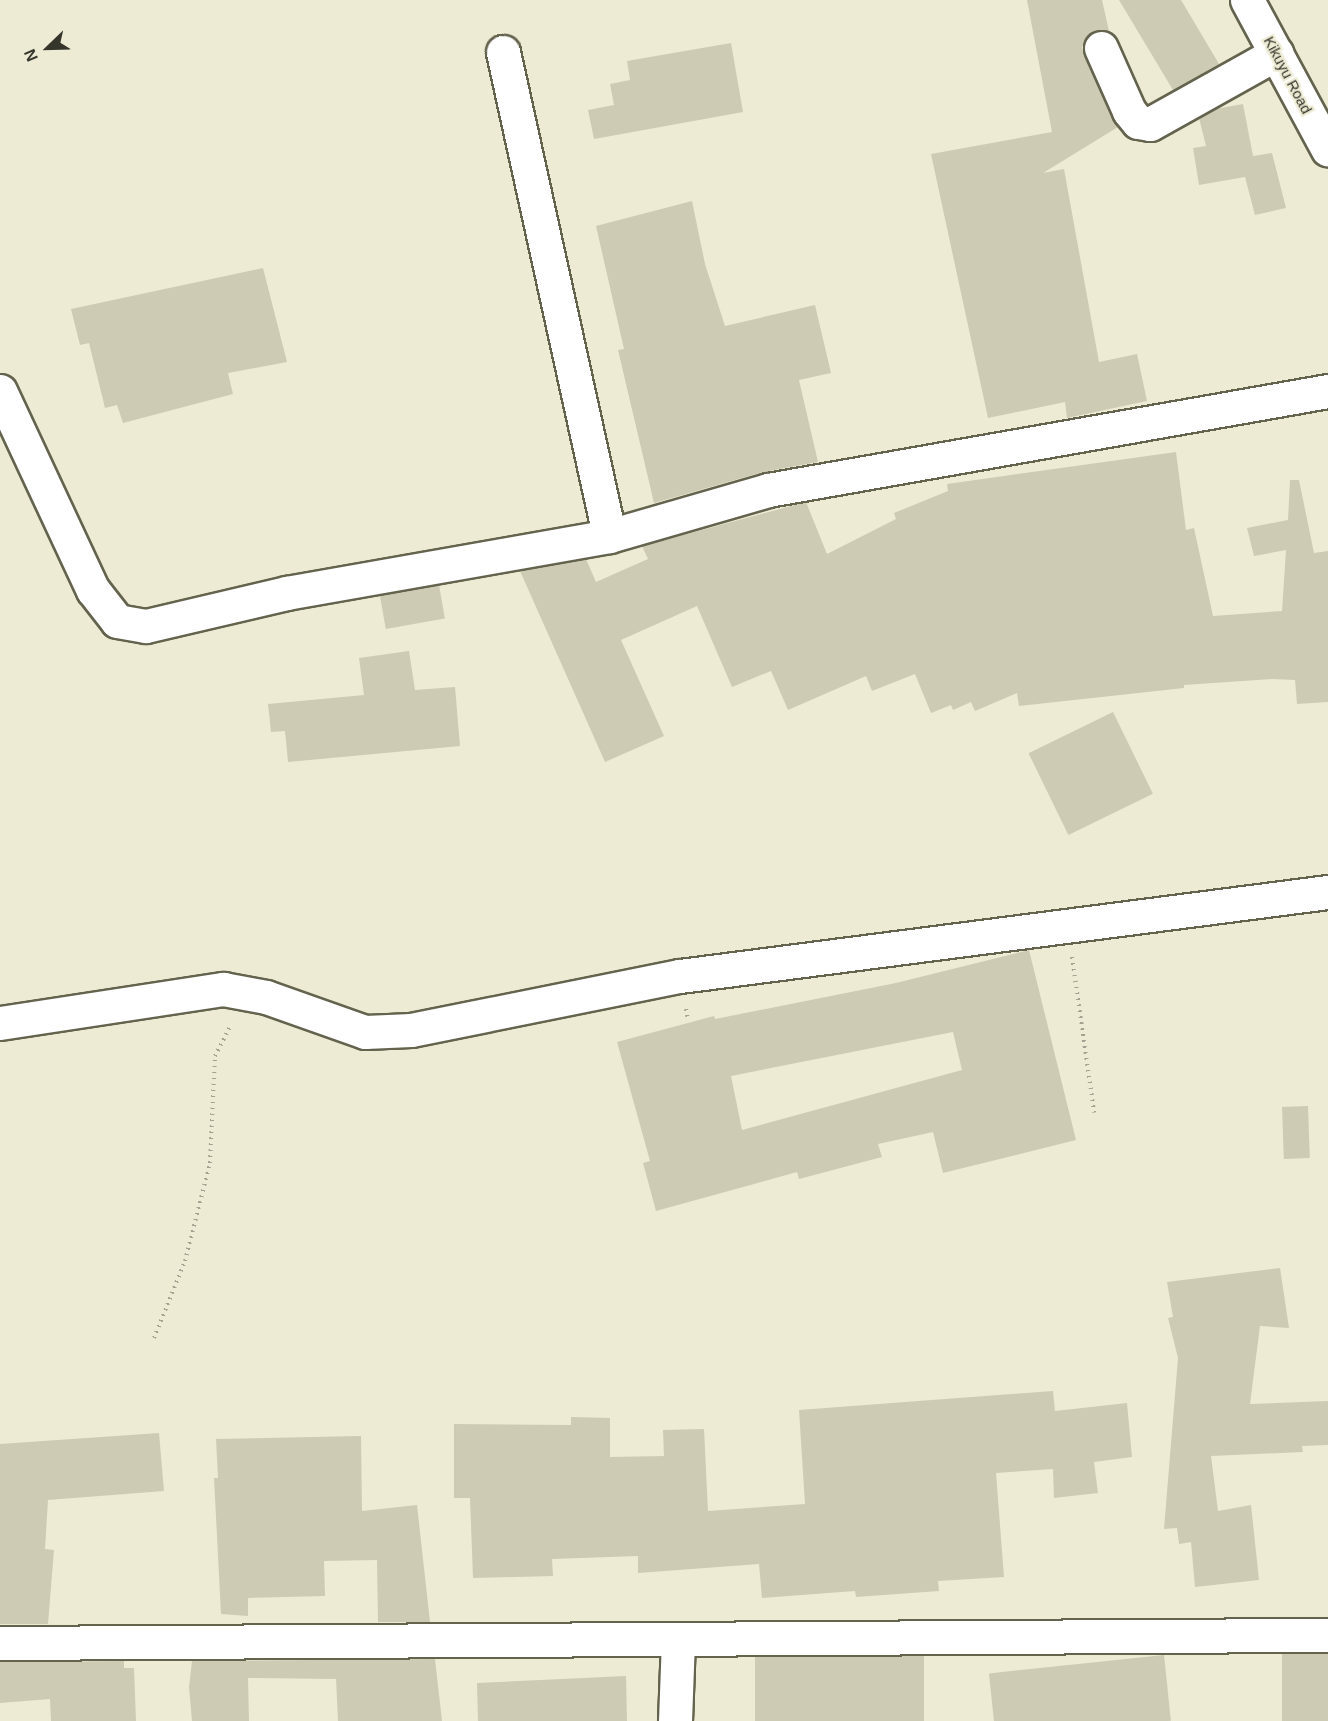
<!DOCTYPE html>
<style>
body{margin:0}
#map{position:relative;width:1328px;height:1721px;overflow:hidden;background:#edebd3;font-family:Helvetica,sans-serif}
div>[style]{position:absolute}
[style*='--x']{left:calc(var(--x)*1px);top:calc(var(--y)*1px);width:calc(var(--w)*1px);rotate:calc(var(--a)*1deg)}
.building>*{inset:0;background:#cdcbb4;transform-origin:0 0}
.path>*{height:4px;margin-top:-2px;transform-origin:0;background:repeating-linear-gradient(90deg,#a3a18f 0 1.5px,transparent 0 6px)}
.roads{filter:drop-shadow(2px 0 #64634e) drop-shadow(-2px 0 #64634e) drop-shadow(0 2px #64634e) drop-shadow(0 -2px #64634e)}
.minor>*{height:33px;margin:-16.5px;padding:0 16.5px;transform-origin:16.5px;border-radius:16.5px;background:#fff}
.major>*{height:33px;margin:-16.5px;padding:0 16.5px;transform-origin:16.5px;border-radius:16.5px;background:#fff}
span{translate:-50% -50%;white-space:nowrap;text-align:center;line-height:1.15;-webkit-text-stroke:4.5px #edebd3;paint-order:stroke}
.street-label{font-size:15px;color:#36352c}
.north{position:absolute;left:18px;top:18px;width:60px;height:60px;-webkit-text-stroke:4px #edebd3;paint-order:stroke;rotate:247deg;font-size:16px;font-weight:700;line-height:24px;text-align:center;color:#36352c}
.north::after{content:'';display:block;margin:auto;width:21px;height:27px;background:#36352c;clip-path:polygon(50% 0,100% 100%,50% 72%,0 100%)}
</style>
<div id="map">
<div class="building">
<i style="clip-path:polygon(1027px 0,1102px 0,1109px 31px,1093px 31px,1082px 47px,1118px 127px,1043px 173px,1064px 169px,1099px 362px,1137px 354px,1147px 401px,1067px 418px,1065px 402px,988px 418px,931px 154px,1052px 132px)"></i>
<i style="clip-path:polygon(1119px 0,1181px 0,1219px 64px,1173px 90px)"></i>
<i style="clip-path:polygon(731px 43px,743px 112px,594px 139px,588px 110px,614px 105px,610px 84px,630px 80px,627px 61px)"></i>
<i style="clip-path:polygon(1243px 104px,1253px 156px,1272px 153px,1286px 208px,1255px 215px,1245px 177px,1199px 185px,1193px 148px,1206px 146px,1199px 118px,1215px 109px)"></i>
<i style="clip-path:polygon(692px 201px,705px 264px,725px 326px,815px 305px,831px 373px,799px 380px,818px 462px,763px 472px,654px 503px,618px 350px,624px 349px,596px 226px)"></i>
<i style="clip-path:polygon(263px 268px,287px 362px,228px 373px,233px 394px,123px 423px,117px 405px,105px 408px,89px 343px,80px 345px,71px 309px)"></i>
<i style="clip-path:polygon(1176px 452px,1186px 530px,1194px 528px,1213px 616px,1282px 611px,1286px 550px,1254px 556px,1247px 528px,1288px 520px,1290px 480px,1299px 480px,1314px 553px,1328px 551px,1328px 702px,1297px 704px,1295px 680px,1272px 679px,1184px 685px,1184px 688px,1019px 706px,1017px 693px,975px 711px,971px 702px,953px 710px,951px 705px,931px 713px,915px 674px,872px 691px,866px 676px,788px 710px,771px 671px,732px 687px,697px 606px,621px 640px,664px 736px,605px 762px,520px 571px,586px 559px,596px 582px,648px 559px,642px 546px,806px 502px,827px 554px,896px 519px,894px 513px,948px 491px,947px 484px)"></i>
<i style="left:439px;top:585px;width:34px;height:60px;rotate:80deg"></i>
<i style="clip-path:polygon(409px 651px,415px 690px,455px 687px,460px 746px,288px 762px,285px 731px,271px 732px,268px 704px,364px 695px,359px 658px)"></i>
<i style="left:1113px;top:712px;width:91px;height:94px;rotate:64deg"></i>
<i style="clip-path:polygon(evenodd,1029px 950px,1076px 1140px,943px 1173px,933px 1132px,878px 1144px,882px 1157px,799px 1179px,797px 1172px,656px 1211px,643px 1163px,650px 1161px,617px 1042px,714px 1016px,715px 1019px,896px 983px,1029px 950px,953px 1032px,962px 1070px,742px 1130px,731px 1076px,953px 1032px)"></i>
<i style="left:1308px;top:1106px;width:52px;height:26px;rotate:88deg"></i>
<i style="clip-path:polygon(1280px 1268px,1289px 1328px,1260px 1326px,1250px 1404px,1328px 1401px,1328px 1445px,1302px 1446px,1303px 1452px,1211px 1456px,1218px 1511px,1251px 1505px,1259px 1580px,1195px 1587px,1191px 1542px,1179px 1544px,1177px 1528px,1164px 1529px,1178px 1358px,1168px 1318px,1173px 1317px,1167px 1282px)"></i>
<i style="clip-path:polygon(1053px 1391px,1055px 1411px,1127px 1403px,1132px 1457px,1094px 1462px,1098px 1493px,1054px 1498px,1053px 1469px,996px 1473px,1004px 1577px,938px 1581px,939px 1591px,856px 1597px,855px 1591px,762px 1598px,759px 1564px,638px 1573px,638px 1556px,552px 1559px,553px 1576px,473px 1578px,470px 1498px,454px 1498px,454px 1424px,571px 1425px,571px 1417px,610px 1418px,610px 1457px,664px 1456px,663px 1430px,704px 1429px,708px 1511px,805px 1504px,799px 1410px)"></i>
<i style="clip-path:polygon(159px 1433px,164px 1491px,48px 1500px,45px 1549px,54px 1550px,48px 1624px,0 1624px,0 1444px)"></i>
<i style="clip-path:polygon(361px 1436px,362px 1511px,417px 1505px,430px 1622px,378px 1622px,377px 1560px,324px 1561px,325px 1596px,248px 1598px,248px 1616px,221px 1614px,214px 1478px,218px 1478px,216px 1439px)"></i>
<i style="left:1282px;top:1654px;width:46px;height:67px"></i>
<i style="left:1164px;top:1655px;width:66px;height:176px;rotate:84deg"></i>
<i style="left:924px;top:1656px;width:65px;height:169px;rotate:90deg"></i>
<i style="clip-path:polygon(435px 1659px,442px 1721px,338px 1721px,336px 1679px,248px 1678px,249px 1721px,192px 1721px,189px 1687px,192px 1661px)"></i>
<i style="clip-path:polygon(124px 1661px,124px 1668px,134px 1668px,136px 1721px,51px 1721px,50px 1699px,0 1703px,0 1662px)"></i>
<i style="clip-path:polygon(626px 1676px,627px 1721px,478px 1721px,477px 1683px)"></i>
</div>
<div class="path">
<i style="--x:1072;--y:957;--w:157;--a:81.9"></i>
<i style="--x:686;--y:1009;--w:10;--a:79"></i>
<i style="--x:154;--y:1338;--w:83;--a:-68.1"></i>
<i style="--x:185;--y:1261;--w:101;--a:-75.7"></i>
<i style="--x:210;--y:1163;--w:107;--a:-87.3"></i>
<i style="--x:215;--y:1056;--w:35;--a:-63"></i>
</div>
<div class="roads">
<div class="minor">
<i style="--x:1101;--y:48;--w:69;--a:66"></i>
<i style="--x:1129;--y:111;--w:14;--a:51"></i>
<i style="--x:1138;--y:122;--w:12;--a:9"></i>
<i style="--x:1150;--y:124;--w:145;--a:-29.2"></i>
<i style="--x:503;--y:52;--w:495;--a:77.6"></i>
<i style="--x:0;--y:391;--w:220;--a:65"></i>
<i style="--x:93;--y:590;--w:39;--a:52"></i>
<i style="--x:117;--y:621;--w:29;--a:10"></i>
<i style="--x:146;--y:626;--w:145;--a:-13.2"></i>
<i style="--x:287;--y:593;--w:327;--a:-10"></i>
<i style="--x:609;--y:536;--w:166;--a:-16.1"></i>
<i style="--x:768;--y:490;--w:569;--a:-10.03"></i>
<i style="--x:0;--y:1023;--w:226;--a:-8.7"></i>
<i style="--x:223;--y:989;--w:44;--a:10.5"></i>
<i style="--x:266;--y:997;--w:105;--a:19.5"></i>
<i style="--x:365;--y:1032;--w:46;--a:-2.5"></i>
<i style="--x:411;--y:1030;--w:274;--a:-11.4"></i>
<i style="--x:680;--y:976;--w:653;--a:-7.39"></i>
<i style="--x:0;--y:1643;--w:1328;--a:-0.35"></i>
<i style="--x:675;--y:1721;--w:81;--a:-87.9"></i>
</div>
<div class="major">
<i style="--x:1247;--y:0;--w:170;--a:61.6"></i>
</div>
</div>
<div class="street-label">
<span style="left:1288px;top:75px;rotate:62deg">Kikuyu Road</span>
</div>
<div class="north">N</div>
</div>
